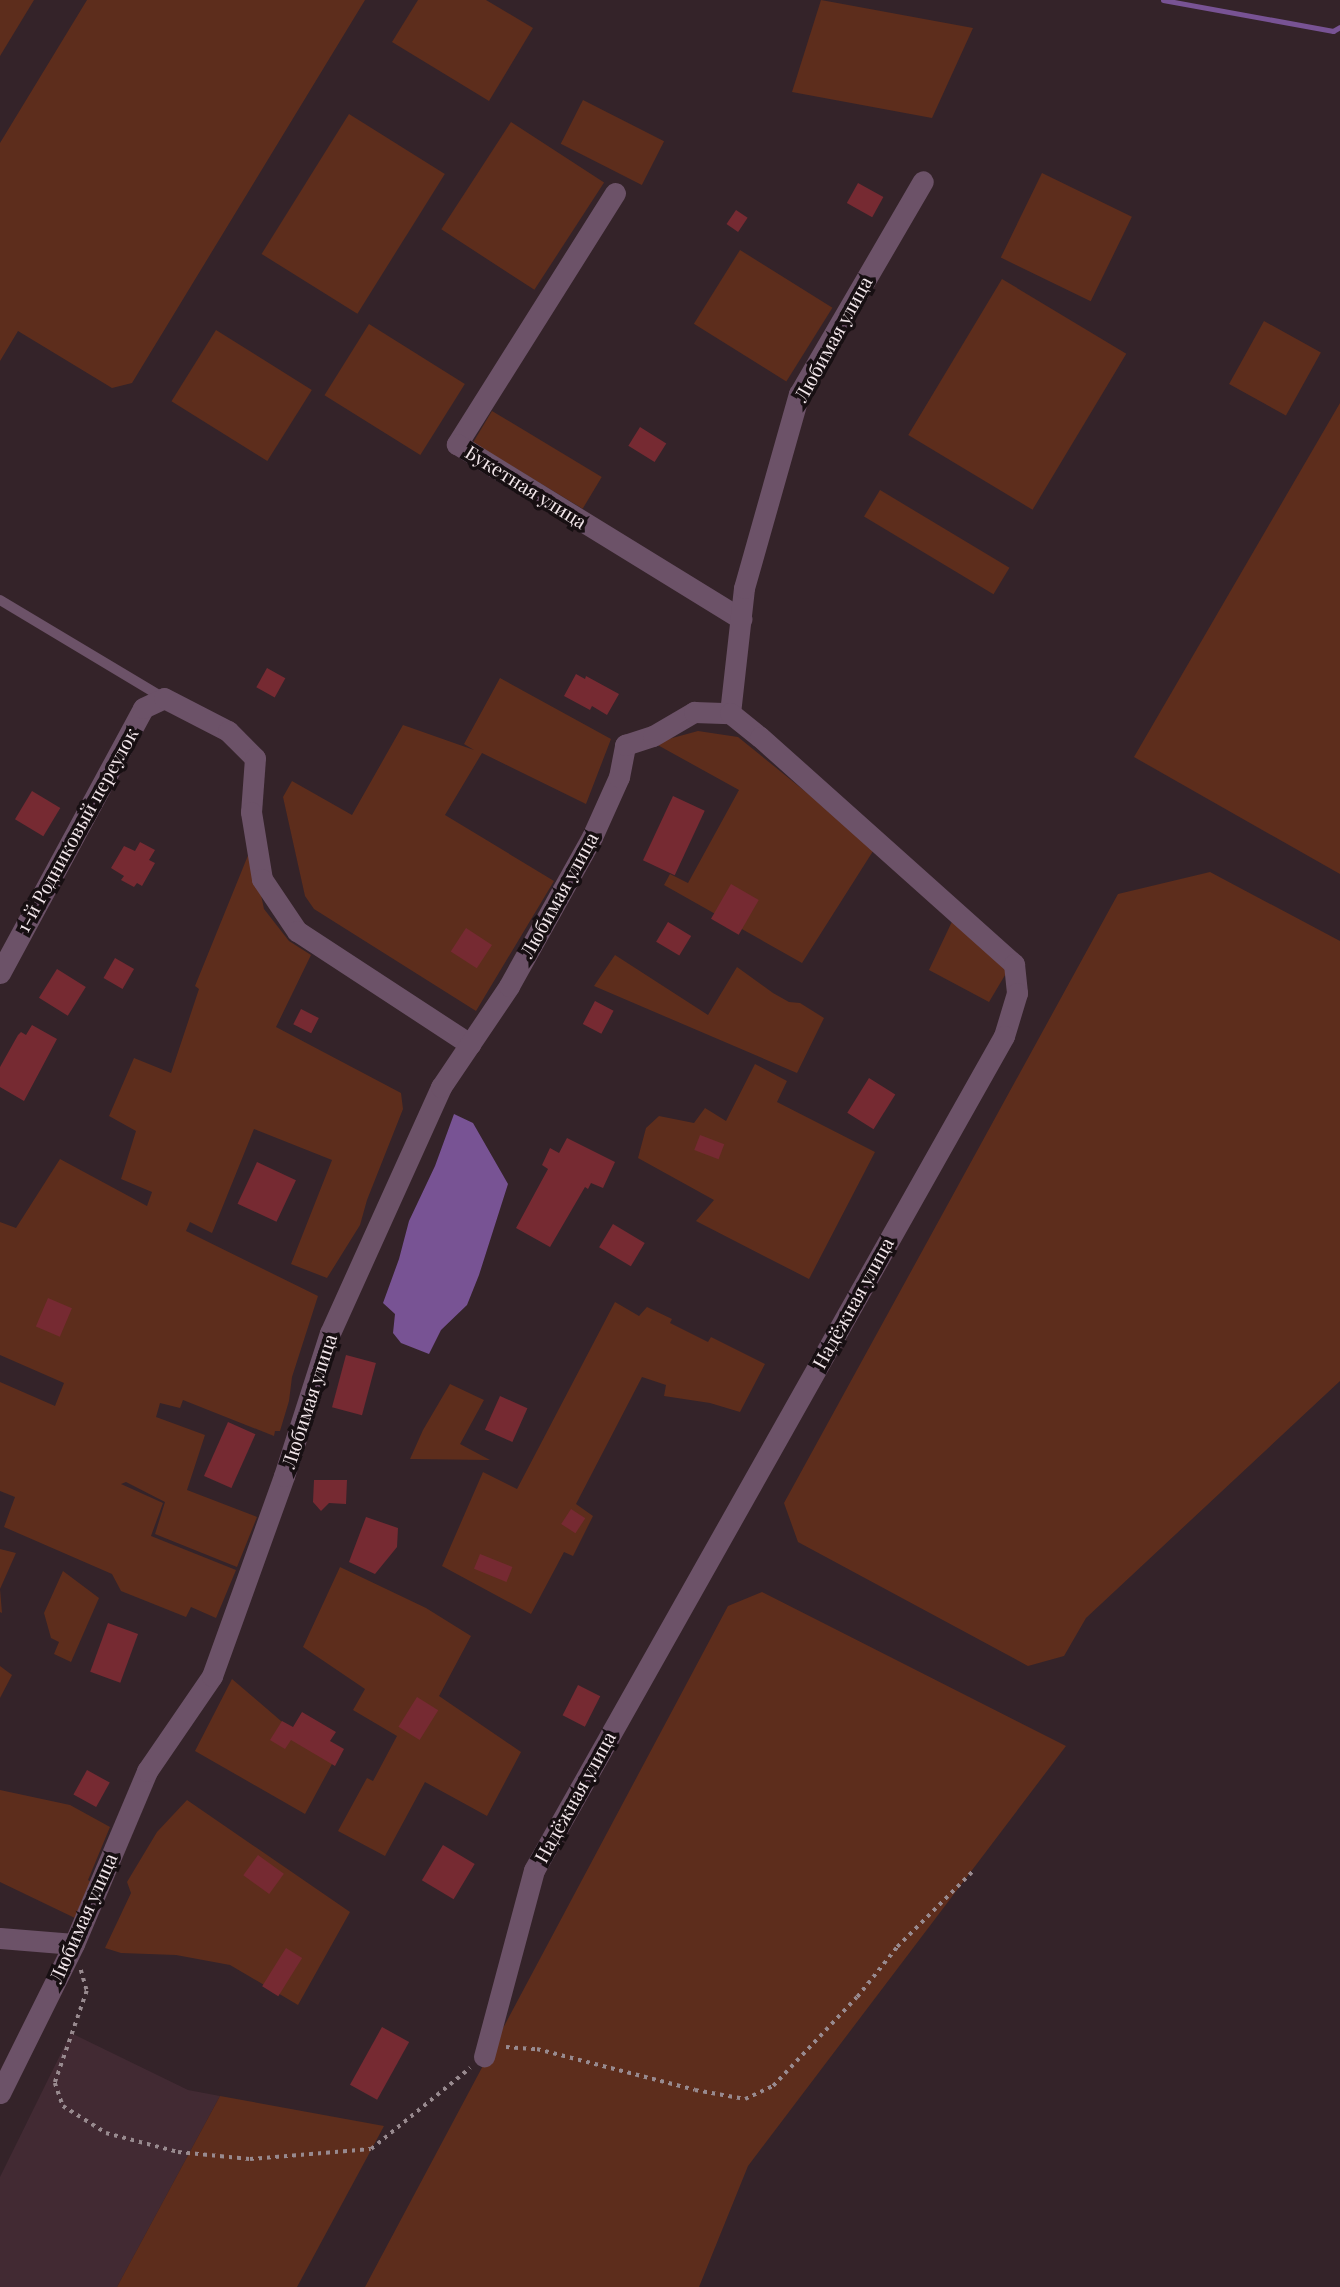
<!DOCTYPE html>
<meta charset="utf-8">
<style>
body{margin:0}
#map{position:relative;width:1340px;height:2287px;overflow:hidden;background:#342329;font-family:"Playfair Display",serif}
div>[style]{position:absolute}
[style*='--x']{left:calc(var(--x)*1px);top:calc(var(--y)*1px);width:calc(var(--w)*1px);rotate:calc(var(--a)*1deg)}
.built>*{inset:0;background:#422a33}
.green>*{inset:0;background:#5d2d1c;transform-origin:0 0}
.water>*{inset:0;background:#785394}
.stream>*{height:5px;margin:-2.5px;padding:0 2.5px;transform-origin:2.5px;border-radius:2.5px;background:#785394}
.building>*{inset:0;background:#762a32;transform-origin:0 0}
.path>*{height:3.5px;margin-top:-1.75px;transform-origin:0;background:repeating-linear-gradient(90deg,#988a8f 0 3.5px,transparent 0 8.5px)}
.service>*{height:10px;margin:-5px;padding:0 5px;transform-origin:5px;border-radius:5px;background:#6c5268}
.minor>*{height:21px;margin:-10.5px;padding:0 10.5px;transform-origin:10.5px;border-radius:10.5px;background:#6c5268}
span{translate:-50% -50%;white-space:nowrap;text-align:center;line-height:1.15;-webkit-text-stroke:7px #170f12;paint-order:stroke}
.street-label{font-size:19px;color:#f3e7eb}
</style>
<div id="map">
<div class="built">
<i style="clip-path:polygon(71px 2033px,188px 2090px,220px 2096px,117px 2287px,0 2287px,0 2177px)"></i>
</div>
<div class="green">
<i style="clip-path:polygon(0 0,34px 0,0 56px)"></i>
<i style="clip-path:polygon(87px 0,365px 0,132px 383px,112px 388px,18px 331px,0 361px,0 143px)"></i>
<i style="clip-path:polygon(418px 0,486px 0,533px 28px,489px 101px,392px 42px)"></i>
<i style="clip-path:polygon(821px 0,973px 28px,932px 118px,792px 92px)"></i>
<i style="left:583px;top:100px;width:91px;height:49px;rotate:27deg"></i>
<i style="left:349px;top:114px;width:113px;height:165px;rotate:32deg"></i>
<i style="left:511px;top:122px;width:111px;height:128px;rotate:33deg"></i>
<i style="left:1042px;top:173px;width:100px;height:94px;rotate:26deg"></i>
<i style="left:740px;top:250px;width:109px;height:87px;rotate:32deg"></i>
<i style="left:1002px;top:279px;width:145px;height:182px;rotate:31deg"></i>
<i style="left:1264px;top:321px;width:65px;height:72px;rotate:29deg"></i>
<i style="left:369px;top:324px;width:113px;height:84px;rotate:32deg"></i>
<i style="left:216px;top:330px;width:113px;height:84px;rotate:32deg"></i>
<i style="clip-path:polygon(1340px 403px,1340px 874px,1134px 757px)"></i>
<i style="left:492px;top:411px;width:128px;height:37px;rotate:31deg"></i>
<i style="left:880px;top:490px;width:151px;height:31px;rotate:31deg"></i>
<i style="clip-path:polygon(500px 678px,611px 739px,586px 804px,482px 753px,445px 815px,554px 881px,476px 1011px,314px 909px,305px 896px,283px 797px,292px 781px,352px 815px,403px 725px,474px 750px,464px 744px)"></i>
<i style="clip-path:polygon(698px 731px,738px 737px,875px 848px,802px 963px,664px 885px,670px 874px,688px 883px,739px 790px,654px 743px)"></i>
<i style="clip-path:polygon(251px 848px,264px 909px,289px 941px,311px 955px,276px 1027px,401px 1093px,403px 1109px,367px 1200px,360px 1225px,327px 1278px,291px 1264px,332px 1160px,254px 1129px,212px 1233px,190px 1222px,186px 1231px,318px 1296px,292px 1377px,289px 1401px,280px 1431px,275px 1431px,274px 1436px,183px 1400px,180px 1408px,160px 1403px,156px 1417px,205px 1435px,187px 1490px,257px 1517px,237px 1567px,155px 1534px,165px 1502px,126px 1482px,121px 1484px,163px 1503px,151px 1536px,236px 1570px,216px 1618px,191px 1607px,186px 1617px,121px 1591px,112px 1574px,4px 1527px,15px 1497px,0 1491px,0 1382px,55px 1406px,64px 1383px,0 1355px,0 1222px,16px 1228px,60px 1159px,147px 1206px,152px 1192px,121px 1179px,136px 1131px,109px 1116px,134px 1058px,171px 1073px,199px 989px,195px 986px)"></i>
<i style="clip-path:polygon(1210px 872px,1340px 941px,1340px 1381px,1086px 1618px,1064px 1656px,1028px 1666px,798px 1542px,784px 1503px,1118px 894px)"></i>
<i style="clip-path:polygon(958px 909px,1014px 960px,989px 1002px,929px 970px)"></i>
<i style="clip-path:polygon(615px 955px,708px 1015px,737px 967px,773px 993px,789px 1002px,800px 1003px,824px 1018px,797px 1073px,594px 986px)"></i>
<i style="clip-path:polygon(755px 1064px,787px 1081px,777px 1102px,875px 1152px,809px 1279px,696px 1221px,714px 1200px,638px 1158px,646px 1128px,659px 1116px,694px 1123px,705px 1108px,726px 1121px)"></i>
<i style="clip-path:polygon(615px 1302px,639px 1316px,647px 1307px,672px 1319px,670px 1323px,708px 1342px,711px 1337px,765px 1364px,740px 1412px,710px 1403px,664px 1396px,666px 1385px,642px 1377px,576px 1504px,593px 1516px,573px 1556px,564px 1552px,531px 1614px,442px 1566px,483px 1472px,517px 1489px)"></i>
<i style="clip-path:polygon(450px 1384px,484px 1400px,460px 1444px,490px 1460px,410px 1459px,423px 1430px)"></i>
<i style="clip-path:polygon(0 1549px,16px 1553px,0 1589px,2px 1613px,0 1612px)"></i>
<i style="clip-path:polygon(340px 1567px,426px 1608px,471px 1636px,439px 1696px,521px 1752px,487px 1816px,425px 1782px,385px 1856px,338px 1831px,367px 1778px,373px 1781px,397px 1736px,353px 1710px,365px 1689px,303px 1647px)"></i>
<i style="clip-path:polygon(63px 1571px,99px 1598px,71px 1662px,54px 1654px,59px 1642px,51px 1638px,44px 1613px)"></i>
<i style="clip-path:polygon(762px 1592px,1066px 1746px,748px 2166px,699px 2287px,365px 2287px,728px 1606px)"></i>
<i style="clip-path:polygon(0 1666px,12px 1675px,0 1698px)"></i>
<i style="clip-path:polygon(232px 1679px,281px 1721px,315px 1740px,332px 1764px,305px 1814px,195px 1751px)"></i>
<i style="clip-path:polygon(0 1790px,70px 1805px,110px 1827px,88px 1880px,95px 1884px,77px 1919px,0 1882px)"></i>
<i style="clip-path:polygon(187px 1800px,350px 1912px,298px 2005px,230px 1965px,176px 1955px,121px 1953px,105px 1948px,131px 1893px,127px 1882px,157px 1832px)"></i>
<i style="clip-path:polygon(220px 2096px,384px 2126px,297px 2287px,117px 2287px)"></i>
</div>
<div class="water">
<i style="clip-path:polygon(454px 1114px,473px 1123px,508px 1184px,479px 1275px,467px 1305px,441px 1330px,429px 1354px,401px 1343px,393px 1333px,395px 1314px,383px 1303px,399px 1259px,409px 1221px,435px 1166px)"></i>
</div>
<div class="stream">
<i style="--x:1163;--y:0;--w:173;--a:10.3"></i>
<i style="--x:1333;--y:31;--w:8;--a:-30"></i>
</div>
<div class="building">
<i style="left:858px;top:183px;width:29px;height:23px;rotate:29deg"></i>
<i style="left:736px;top:210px;width:14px;height:17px;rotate:34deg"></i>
<i style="left:640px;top:427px;width:31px;height:22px;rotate:32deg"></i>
<i style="left:267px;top:668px;width:21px;height:22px;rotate:29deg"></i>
<i style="clip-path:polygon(576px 674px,585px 679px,586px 676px,619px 694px,607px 715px,592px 706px,590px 710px,564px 696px)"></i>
<i style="left:32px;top:791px;width:33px;height:33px;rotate:31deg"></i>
<i style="left:673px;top:796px;width:35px;height:71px;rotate:25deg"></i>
<i style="clip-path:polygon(140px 842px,155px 850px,149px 860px,155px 863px,142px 886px,137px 883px,134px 887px,121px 880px,124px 876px,111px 868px,124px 846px,135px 851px)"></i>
<i style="left:731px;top:884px;width:32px;height:40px;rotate:30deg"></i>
<i style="left:668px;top:922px;width:27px;height:23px;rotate:31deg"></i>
<i style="left:466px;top:928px;width:31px;height:28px;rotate:33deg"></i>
<i style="left:115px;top:958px;width:22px;height:23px;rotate:30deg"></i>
<i style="left:57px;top:969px;width:34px;height:34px;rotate:32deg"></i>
<i style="left:595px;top:1001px;width:21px;height:26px;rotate:28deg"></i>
<i style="left:301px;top:1009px;width:20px;height:17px;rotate:27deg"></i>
<i style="clip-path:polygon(32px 1025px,57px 1039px,24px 1101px,0 1087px,0 1067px,18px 1035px,21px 1032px,26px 1035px)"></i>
<i style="left:869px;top:1078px;width:31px;height:41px;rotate:32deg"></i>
<i style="left:700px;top:1135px;width:26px;height:16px;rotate:21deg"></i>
<i style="clip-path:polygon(567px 1138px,615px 1162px,603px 1188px,591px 1183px,588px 1189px,585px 1187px,550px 1247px,516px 1228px,548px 1169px,542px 1165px,550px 1148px,559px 1153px)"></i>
<i style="left:257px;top:1162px;width:43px;height:46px;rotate:25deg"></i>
<i style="left:613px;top:1224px;width:37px;height:27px;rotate:31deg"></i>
<i style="left:48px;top:1298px;width:26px;height:31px;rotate:23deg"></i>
<i style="left:346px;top:1355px;width:31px;height:54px;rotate:15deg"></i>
<i style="left:500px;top:1396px;width:30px;height:37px;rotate:24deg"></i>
<i style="left:228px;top:1422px;width:30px;height:59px;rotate:24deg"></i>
<i style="clip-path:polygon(314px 1480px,347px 1480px,346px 1504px,329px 1503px,321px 1511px,313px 1502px)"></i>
<i style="left:571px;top:1509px;width:17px;height:18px;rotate:33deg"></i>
<i style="clip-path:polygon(366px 1517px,398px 1528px,397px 1547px,375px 1574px,349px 1562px)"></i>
<i style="left:480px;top:1554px;width:35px;height:16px;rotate:22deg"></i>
<i style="left:108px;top:1623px;width:32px;height:52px;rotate:20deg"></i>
<i style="left:578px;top:1685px;width:25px;height:34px;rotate:27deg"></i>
<i style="left:417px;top:1697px;width:25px;height:35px;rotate:32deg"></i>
<i style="clip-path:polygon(302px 1712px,336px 1732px,330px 1741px,344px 1749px,335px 1766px,291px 1740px,285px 1749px,270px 1740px,282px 1721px,293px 1727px)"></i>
<i style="left:87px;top:1770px;width:26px;height:28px;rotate:29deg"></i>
<i style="left:443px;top:1845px;width:37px;height:41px;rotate:31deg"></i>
<i style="left:258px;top:1855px;width:32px;height:25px;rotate:36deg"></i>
<i style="left:286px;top:1948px;width:19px;height:45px;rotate:32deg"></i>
<i style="left:382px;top:2027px;width:31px;height:66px;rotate:29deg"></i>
</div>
<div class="path">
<i style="--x:81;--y:1970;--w:22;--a:74"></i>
<i style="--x:87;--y:1991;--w:97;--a:109.2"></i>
<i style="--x:55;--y:2083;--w:24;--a:71"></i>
<i style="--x:63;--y:2106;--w:51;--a:32.1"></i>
<i style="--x:106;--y:2133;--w:74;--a:14.8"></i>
<i style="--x:178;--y:2152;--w:72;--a:5.6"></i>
<i style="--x:250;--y:2159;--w:121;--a:-4.7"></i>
<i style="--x:371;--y:2149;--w:128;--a:-39.3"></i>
<i style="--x:506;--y:2047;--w:31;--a:4"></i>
<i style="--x:537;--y:2049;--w:163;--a:14.5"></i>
<i style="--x:695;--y:2090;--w:51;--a:10.2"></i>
<i style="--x:745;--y:2099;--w:31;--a:-25"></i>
<i style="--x:773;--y:2086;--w:122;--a:-46.7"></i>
<i style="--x:857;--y:1997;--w:64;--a:-51.3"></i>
<i style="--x:897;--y:1947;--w:109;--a:-45"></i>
</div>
<div class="service">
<i style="--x:0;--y:600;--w:191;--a:30.9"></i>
</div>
<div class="minor">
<i style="--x:615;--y:193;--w:297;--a:122.2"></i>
<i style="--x:457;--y:444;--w:334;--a:31.6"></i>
<i style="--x:730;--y:713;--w:126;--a:-83.6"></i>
<i style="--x:744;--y:588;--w:202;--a:-74.2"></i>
<i style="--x:799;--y:394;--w:246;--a:-59.8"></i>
<i style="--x:0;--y:973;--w:301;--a:-61.6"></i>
<i style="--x:143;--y:708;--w:23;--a:-25"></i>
<i style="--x:164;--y:698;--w:72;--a:27.3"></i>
<i style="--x:228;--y:731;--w:38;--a:45"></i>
<i style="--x:255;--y:758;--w:54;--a:94.2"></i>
<i style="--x:251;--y:812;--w:68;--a:80.7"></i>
<i style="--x:262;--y:879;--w:63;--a:56.1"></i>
<i style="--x:297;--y:931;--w:207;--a:33.2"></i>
<i style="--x:0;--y:1938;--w:74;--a:4.6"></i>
<i style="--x:0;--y:2093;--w:166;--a:-63.6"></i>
<i style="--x:74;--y:1944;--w:188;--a:-67.1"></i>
<i style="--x:147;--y:1771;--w:115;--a:-55.6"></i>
<i style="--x:212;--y:1676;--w:213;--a:-70.2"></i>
<i style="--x:284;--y:1476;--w:150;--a:-72.2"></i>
<i style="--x:330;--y:1333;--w:270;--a:-65.7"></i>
<i style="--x:441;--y:1087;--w:122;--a:-56"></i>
<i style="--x:509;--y:986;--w:171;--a:-60.9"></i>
<i style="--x:592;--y:837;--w:66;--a:-65.8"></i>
<i style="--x:619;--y:777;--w:33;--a:-79"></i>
<i style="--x:625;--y:745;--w:29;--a:-18"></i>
<i style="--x:653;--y:736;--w:48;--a:-30.3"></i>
<i style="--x:694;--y:712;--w:36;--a:2"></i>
<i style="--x:730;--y:713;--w:38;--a:39"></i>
<i style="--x:760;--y:737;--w:341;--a:41.8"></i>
<i style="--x:1014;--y:964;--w:29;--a:84"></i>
<i style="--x:1017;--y:993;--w:45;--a:106.8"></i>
<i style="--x:1004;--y:1036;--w:957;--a:119.4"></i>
<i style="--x:534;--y:1870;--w:193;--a:105"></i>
</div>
<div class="street-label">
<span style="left:833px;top:339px;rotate:-61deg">Любимая улица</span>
<span style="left:526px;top:487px;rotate:32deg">Букетная улица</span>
<span style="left:77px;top:830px;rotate:-61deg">1-й Родниковый переулок</span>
<span style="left:559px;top:895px;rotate:-61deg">Любимая улица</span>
<span style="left:853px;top:1303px;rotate:-61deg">Надёжная улица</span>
<span style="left:309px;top:1401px;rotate:-72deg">Любимая улица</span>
<span style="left:575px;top:1797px;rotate:-61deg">Надёжная улица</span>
<span style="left:83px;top:1918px;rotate:-66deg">Любимая улица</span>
</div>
</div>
